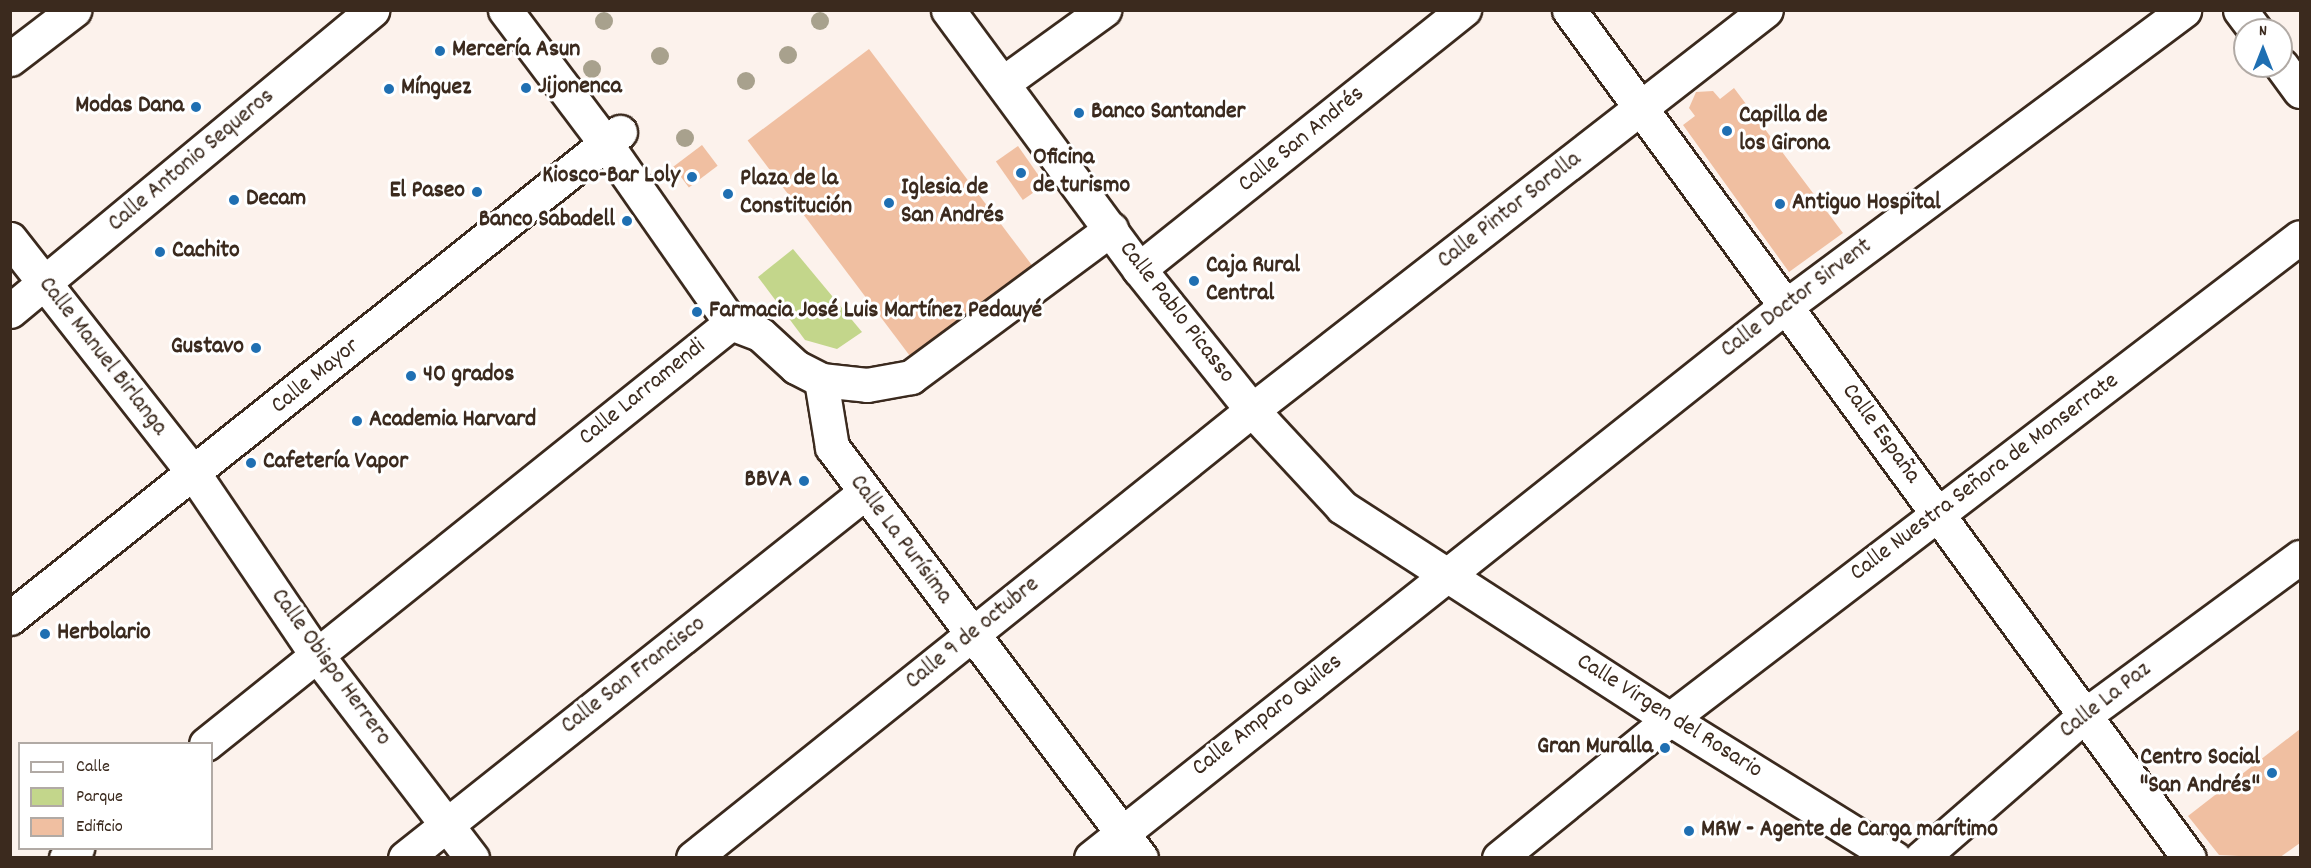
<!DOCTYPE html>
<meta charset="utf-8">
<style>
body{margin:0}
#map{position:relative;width:2311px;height:868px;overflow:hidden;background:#fcf2ec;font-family:Dekko,sans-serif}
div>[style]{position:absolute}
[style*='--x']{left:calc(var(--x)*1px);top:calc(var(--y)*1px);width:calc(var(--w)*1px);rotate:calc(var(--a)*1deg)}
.green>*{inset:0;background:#c3d68b}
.building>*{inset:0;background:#f0bfa1;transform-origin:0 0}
.roads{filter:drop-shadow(2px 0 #3b2a1e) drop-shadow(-2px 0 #3b2a1e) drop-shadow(0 2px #3b2a1e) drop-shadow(0 -2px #3b2a1e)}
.minor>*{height:33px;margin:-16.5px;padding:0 16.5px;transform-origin:16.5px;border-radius:16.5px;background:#fff}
.major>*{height:33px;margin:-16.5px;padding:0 16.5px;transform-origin:16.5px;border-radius:16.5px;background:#fff}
.trees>*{width:18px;height:18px;margin:-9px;border-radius:50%;background:#a8a18d}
.dots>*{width:16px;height:16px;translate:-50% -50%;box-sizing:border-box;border:3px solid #fff;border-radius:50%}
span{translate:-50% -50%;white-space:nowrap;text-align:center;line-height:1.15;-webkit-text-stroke:6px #fff;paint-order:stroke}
.poi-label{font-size:24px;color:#3b2a1e;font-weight:700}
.left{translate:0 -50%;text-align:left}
.right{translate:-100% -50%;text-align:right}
.street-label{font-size:24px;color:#3b2a1e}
.frame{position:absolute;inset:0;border:12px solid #3b2a1e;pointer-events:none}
.legend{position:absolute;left:18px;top:742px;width:195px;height:108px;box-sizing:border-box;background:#fff;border:2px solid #b1aaa5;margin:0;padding:8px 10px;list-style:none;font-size:18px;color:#3b2a1e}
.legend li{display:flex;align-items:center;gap:12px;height:30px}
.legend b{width:30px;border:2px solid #b1aaa5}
.north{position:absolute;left:2233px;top:18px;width:60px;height:60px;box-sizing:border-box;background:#fff;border:2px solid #b1aaa5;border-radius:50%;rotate:0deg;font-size:16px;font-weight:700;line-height:24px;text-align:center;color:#3b2a1e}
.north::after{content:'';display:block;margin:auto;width:21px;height:27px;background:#1f6fb2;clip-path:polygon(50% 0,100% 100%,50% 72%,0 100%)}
</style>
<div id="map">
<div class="green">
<i style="clip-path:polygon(793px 249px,862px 332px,837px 349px,805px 340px,758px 277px)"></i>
</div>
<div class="building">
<i style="left:869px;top:49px;width:272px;height:152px;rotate:53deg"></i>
<i style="clip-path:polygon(1734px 88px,1843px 233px,1789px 272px,1683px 125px,1695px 116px,1689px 108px,1696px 92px,1713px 91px,1720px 99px)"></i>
<i style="left:702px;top:145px;width:26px;height:36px;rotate:53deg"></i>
<i style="left:1018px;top:146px;width:47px;height:27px;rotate:55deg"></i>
<i style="clip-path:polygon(2300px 729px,2300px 843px,2279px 858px,2219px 855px,2188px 816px)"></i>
</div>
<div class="roads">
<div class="minor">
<i style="--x:505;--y:10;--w:168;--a:53"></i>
<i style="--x:606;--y:144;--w:218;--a:55.1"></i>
<i style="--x:1569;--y:10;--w:1050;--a:53.83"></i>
<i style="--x:2240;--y:10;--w:25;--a:53"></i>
<i style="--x:10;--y:59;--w:81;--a:-37.4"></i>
<i style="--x:2281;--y:65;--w:32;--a:54"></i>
<i style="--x:1003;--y:83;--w:125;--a:-35.9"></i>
<i style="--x:10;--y:239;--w:298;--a:51.9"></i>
<i style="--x:194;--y:474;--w:217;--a:55.9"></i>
<i style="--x:316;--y:654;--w:257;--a:52.6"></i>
<i style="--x:1139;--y:269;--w:416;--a:-38.6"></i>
<i style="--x:10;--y:311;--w:471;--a:-39.7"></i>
<i style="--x:821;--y:380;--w:68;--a:80.7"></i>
<i style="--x:832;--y:447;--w:514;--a:53.06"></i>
<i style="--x:10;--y:618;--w:780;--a:-38.55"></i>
<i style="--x:405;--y:858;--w:585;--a:-38.48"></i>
<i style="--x:693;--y:858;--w:716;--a:-38.71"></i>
<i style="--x:1252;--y:410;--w:651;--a:-37.89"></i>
<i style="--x:1091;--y:858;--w:888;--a:-38.46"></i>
<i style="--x:1786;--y:306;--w:496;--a:-36.6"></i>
<i style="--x:1499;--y:858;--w:220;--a:-39.1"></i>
<i style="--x:1670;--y:719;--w:793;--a:-37.42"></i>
<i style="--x:1921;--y:858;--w:218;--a:-41.1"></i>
<i style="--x:2085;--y:715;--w:267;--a:-36.3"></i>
</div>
<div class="major">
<i style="--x:948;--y:10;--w:322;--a:53.6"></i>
<i style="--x:1139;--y:269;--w:181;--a:51.3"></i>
<i style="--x:1252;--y:410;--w:132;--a:47.1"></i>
<i style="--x:1342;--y:507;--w:391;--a:32.9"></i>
<i style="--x:1670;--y:719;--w:264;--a:31.8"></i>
<i style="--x:206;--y:744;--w:673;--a:-38.73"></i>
<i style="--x:731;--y:323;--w:31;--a:21"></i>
<i style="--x:760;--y:334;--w:49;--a:42.5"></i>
<i style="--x:796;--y:367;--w:28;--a:27"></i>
<i style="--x:821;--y:380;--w:46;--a:6.2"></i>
<i style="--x:867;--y:385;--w:45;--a:-10.3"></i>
<i style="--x:911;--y:377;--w:249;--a:-36.5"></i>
<i style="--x:66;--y:858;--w:15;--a:-42"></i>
</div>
</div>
<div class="trees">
<i style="left:604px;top:21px"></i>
<i style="left:820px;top:21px"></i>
<i style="left:788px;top:55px"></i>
<i style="left:660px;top:56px"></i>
<i style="left:592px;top:69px"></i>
<i style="left:746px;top:81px"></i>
<i style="left:685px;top:138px"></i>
</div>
<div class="dots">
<i style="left:440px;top:51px;background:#1f6fb2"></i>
<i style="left:526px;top:88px;background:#1f6fb2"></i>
<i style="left:389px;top:89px;background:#1f6fb2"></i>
<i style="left:196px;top:107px;background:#1f6fb2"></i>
<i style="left:1079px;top:113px;background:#1f6fb2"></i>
<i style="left:1727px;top:131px;background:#1f6fb2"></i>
<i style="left:1021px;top:173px;background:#1f6fb2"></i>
<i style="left:692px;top:177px;background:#1f6fb2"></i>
<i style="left:477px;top:192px;background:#1f6fb2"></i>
<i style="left:728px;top:194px;background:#1f6fb2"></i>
<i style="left:234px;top:200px;background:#1f6fb2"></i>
<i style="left:889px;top:203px;background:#1f6fb2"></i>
<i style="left:1780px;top:204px;background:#1f6fb2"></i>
<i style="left:627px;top:221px;background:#1f6fb2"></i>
<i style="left:160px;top:252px;background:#1f6fb2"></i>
<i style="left:1194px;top:281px;background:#1f6fb2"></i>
<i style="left:697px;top:312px;background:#1f6fb2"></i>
<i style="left:256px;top:348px;background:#1f6fb2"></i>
<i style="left:411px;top:376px;background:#1f6fb2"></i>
<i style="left:357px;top:421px;background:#1f6fb2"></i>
<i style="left:251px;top:463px;background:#1f6fb2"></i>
<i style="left:804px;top:481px;background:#1f6fb2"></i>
<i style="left:45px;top:634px;background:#1f6fb2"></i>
<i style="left:1665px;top:748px;background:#1f6fb2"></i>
<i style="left:2272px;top:773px;background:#1f6fb2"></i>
<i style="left:1689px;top:831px;background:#1f6fb2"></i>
</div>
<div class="poi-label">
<span class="left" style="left:452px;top:51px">Mercería Asun</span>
<span class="left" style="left:538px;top:88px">Jijonenca</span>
<span class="left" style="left:401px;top:89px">Mínguez</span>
<span class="right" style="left:184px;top:107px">Modas Dana</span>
<span class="left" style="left:1091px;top:113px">Banco Santander</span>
<span class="left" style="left:1739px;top:131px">Capilla de<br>los Girona</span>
<span class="left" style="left:1033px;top:173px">Oficina<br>de turismo</span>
<span class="right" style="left:680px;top:177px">Kiosco-Bar Loly</span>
<span class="left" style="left:740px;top:194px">Plaza de la<br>Constitución</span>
<span class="left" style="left:901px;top:203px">Iglesia de<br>San Andrés</span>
<span class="right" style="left:465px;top:192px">El Paseo</span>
<span class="left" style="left:246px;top:200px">Decam</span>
<span class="left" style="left:1792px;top:204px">Antiguo Hospital</span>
<span class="right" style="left:615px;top:221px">Banco Sabadell</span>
<span class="left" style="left:172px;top:252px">Cachito</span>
<span class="left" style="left:1206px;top:281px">Caja Rural<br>Central</span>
<span class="left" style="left:709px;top:312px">Farmacia José Luis Martínez Pedauyé</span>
<span class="right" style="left:244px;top:348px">Gustavo</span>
<span class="left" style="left:423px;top:376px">40 grados</span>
<span class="left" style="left:369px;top:421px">Academia Harvard</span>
<span class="left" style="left:263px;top:463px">Cafetería Vapor</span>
<span class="right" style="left:792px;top:481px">BBVA</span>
<span class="left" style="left:57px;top:634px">Herbolario</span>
<span class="right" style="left:1653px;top:748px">Gran Muralla</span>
<span class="right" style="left:2260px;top:773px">Centro Social<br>"San Andrés"</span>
<span class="left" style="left:1701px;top:831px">MRW - Agente de Carga marítimo</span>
</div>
<div class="street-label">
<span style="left:1302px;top:140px;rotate:-39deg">Calle San Andrés</span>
<span style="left:192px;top:161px;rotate:-40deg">Calle Antonio Sequeros</span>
<span style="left:1510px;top:211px;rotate:-38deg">Calle Pintor Sorolla</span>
<span style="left:1797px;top:299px;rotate:-37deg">Calle Doctor Sirvent</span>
<span style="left:1176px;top:313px;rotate:52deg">Calle Pablo Picasso</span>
<span style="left:102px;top:357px;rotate:52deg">Calle Manuel Birlanga</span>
<span style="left:316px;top:377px;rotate:-39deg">Calle Mayor</span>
<span style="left:643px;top:393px;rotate:-39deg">Calle Larramendi</span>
<span style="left:1880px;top:434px;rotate:54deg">Calle España</span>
<span style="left:1985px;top:478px;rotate:-37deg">Calle Nuestra Señora de Monserrate</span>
<span style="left:900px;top:540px;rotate:53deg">Calle La Purísima</span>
<span style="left:973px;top:634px;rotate:-39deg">Calle 9 de octubre</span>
<span style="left:330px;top:668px;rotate:54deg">Calle Obispo Herrero</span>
<span style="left:634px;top:676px;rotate:-38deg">Calle San Francisco</span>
<span style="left:2106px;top:701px;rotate:-38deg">Calle La Paz</span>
<span style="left:1268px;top:716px;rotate:-38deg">Calle Amparo Quiles</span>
<span style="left:1669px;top:717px;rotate:32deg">Calle Virgen del Rosario</span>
</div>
<div class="frame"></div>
<ul class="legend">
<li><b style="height:8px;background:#fff"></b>Calle</li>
<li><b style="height:16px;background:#c3d68b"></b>Parque</li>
<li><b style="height:16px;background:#f0bfa1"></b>Edificio</li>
</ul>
<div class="north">N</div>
</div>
